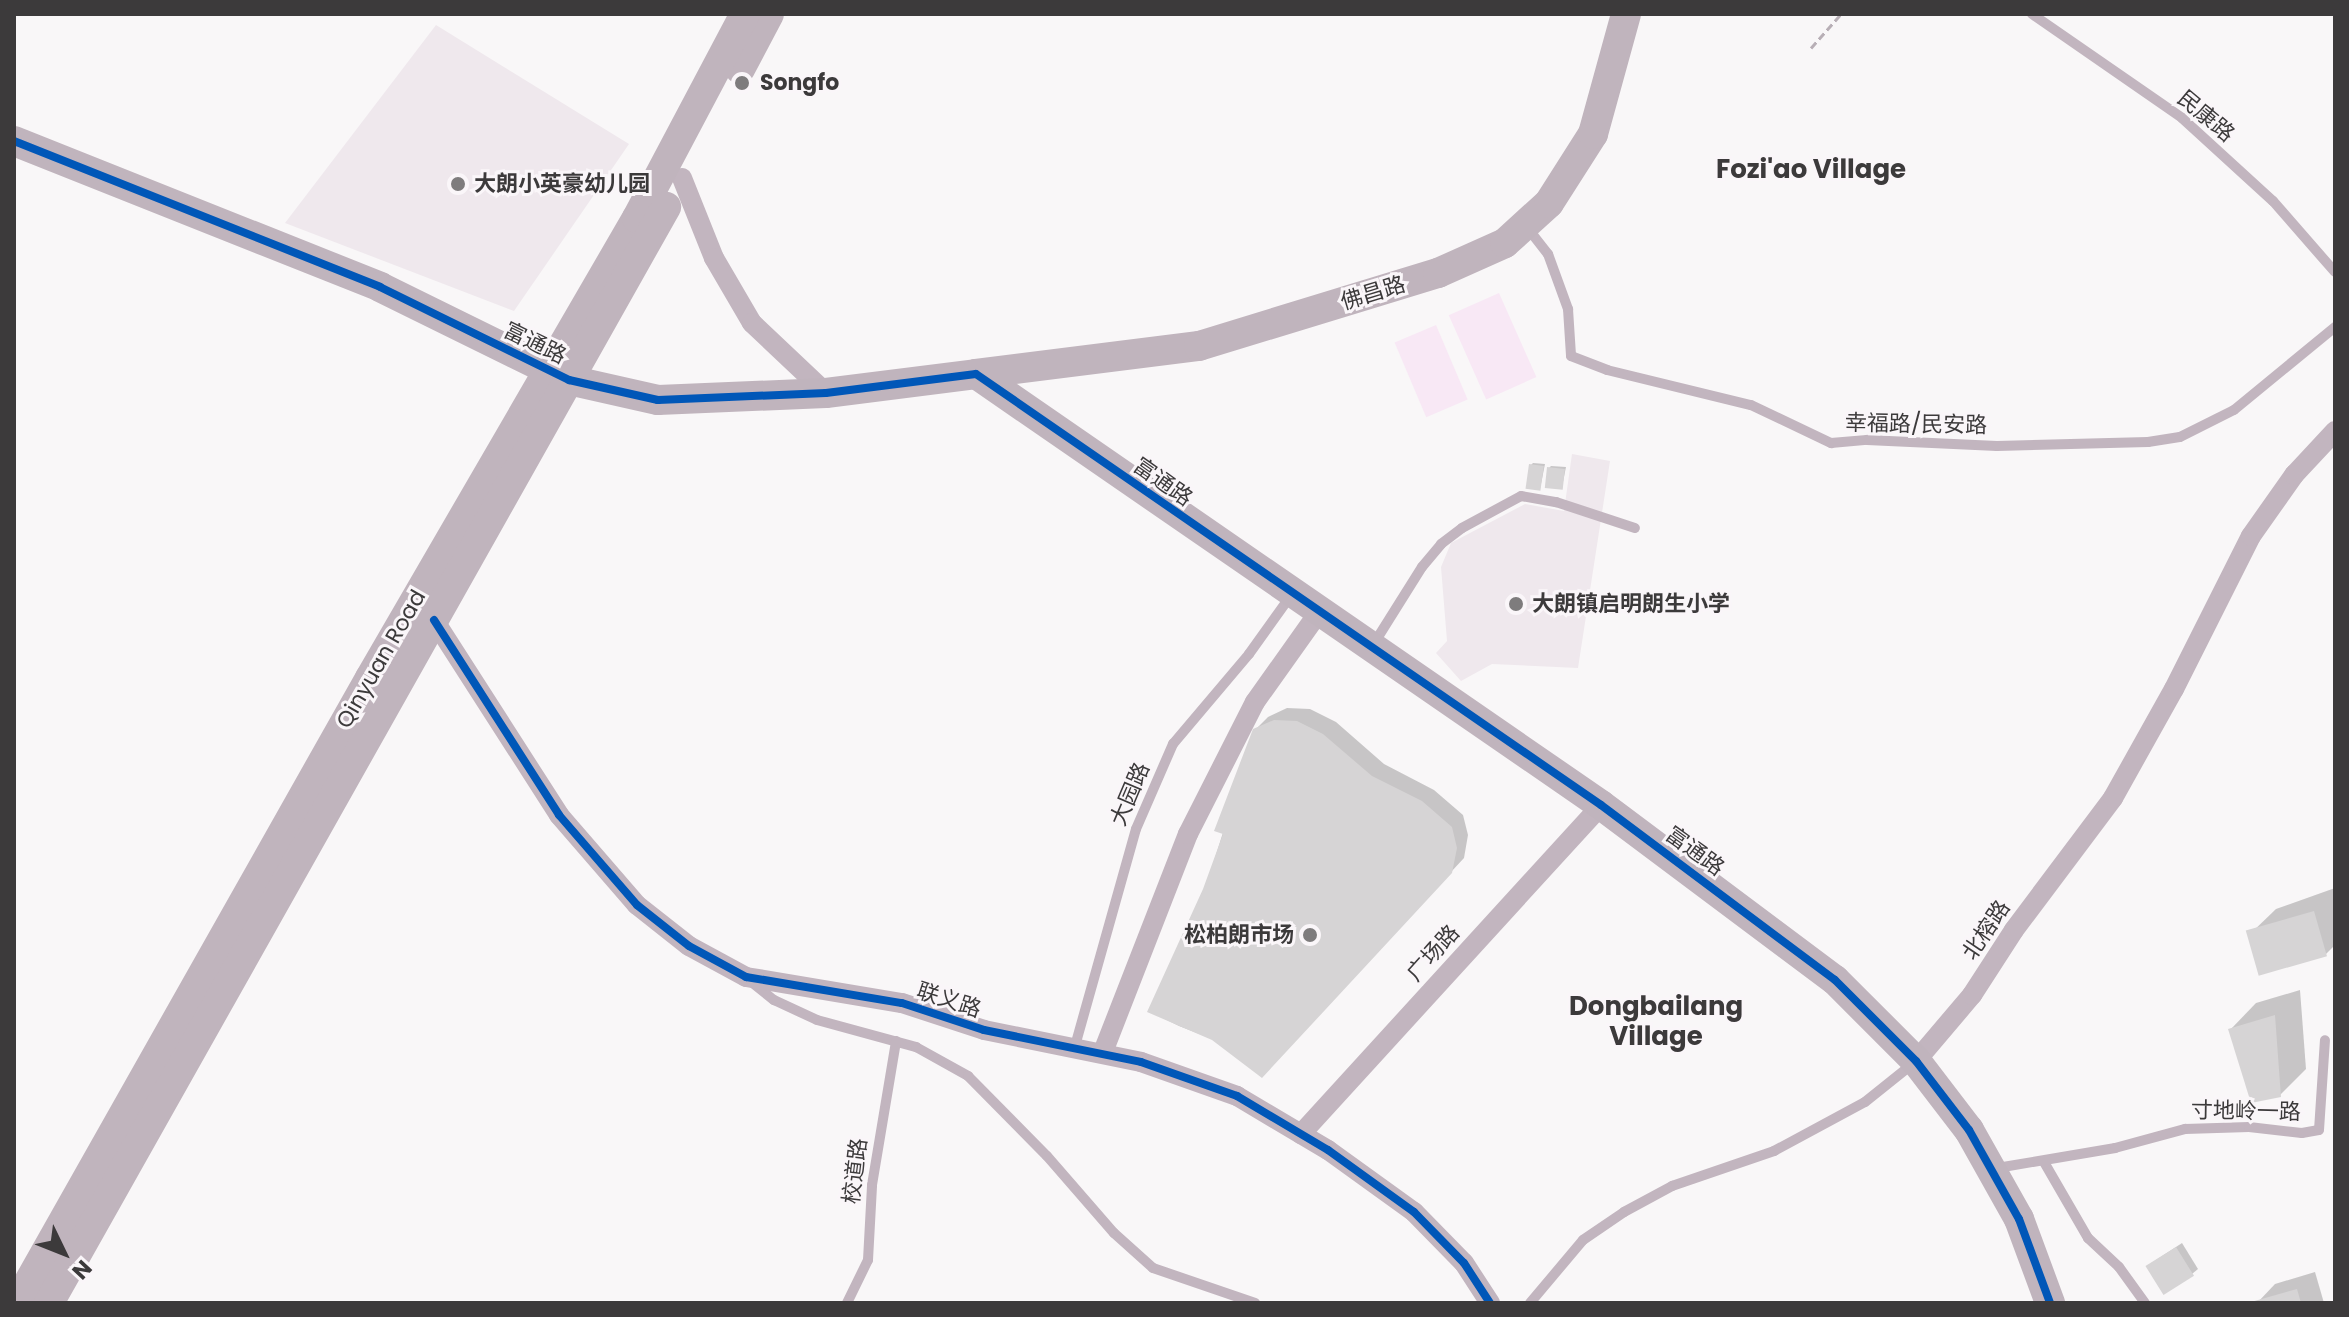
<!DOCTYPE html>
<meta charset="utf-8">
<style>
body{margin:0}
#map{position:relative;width:2349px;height:1317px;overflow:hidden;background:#f9f7f8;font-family:Poppins,"Noto Sans SC",sans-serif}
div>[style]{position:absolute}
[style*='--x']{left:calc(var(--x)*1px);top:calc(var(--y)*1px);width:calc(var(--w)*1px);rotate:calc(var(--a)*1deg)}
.built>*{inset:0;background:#efe8ed}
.green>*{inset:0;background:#f8e8f5;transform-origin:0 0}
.shadow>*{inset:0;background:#0003}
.building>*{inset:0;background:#d6d4d5;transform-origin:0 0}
.path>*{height:3px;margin-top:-1.5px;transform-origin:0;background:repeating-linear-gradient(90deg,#b8afb6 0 8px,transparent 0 12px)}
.lane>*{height:10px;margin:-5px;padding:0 5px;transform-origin:5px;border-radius:5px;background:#c2b5bf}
.street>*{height:20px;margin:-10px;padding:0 10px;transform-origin:10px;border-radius:10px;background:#c2b5bf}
.secondary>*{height:30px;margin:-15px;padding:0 15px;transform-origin:15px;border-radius:15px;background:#c0b4bd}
.cycleway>*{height:8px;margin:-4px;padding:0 4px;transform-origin:4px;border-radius:4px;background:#0057b8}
.dots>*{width:22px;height:22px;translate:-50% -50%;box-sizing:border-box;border:4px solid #faf6f9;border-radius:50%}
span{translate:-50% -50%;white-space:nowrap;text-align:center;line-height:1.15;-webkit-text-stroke:6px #faf6f9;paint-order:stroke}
.poi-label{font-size:22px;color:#3c3a3b;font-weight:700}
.left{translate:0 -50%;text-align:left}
.right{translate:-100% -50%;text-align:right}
.street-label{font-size:22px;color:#3c3a3b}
.quarter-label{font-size:26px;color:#3c3a3b;font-weight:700}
.frame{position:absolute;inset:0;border:16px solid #3c3a3b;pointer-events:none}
.north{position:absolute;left:24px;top:1213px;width:80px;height:80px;-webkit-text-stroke:6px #faf6f9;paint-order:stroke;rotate:133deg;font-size:22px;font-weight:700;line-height:32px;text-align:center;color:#3c3a3b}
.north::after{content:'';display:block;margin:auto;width:28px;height:36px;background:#3c3a3b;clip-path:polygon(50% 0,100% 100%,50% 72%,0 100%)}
</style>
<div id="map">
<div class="built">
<i style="clip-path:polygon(436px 25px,629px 144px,514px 311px,285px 223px)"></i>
<i style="clip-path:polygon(1572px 454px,1610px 461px,1578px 668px,1492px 664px,1461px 681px,1436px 653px,1447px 641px,1441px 567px,1451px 543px,1525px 504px,1564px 511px)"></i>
</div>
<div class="green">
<i style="left:1499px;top:293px;width:92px;height:55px;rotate:66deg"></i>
<i style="left:1436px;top:325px;width:81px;height:45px;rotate:67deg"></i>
</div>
<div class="shadow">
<i style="clip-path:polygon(1533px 463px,1545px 464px,1540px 489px,1531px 465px)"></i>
<i style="clip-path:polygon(1551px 466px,1566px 467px,1562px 487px,1549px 468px)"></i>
<i style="clip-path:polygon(1287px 708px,1310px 709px,1336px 722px,1384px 764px,1434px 790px,1463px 815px,1468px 835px,1464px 858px,1274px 1063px,1179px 1026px,1149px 1011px,1205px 890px,1255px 730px,1268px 717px)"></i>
<i style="clip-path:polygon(2335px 888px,2335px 945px,2326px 954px,2249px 935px,2276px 909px)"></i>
<i style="clip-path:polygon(2300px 990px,2306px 1069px,2280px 1095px,2230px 1030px,2256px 1003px)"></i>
<i style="clip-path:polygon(2182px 1243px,2198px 1269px,2192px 1274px,2147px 1266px)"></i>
<i style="clip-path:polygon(2315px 1272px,2324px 1303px,2257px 1303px,2275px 1284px)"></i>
</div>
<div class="building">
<i style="left:1529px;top:464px;width:15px;height:25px;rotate:8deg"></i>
<i style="left:1547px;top:467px;width:18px;height:21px;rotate:6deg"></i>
<i style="clip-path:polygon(1274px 720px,1297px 721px,1323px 734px,1372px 776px,1422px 801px,1452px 827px,1457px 848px,1452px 873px,1262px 1078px,1212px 1040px,1147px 1012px,1203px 889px,1223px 834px,1214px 831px,1253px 729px)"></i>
<i style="left:2314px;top:911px;width:47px;height:71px;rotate:74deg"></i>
<i style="clip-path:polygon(2275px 1015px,2281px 1097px,2251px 1103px,2228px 1029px)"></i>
<i style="left:2176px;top:1247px;width:34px;height:36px;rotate:58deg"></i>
<i style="clip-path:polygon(2297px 1289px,2301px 1303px,2251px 1303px,2251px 1302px)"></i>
</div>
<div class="path">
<i style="--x:1811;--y:48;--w:45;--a:-48.6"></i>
</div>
<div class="lane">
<i style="--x:2032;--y:14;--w:183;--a:34.7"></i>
<i style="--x:2182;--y:118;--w:123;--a:42.4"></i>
<i style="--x:2273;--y:201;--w:94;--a:48.9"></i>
<i style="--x:1526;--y:226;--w:36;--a:52"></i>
<i style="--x:1548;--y:254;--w:59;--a:70"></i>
<i style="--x:1568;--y:309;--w:47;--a:86.3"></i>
<i style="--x:1571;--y:356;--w:39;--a:21"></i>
<i style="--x:1607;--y:370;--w:148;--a:13.7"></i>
<i style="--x:1751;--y:405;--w:89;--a:25.4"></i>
<i style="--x:1831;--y:443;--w:36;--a:-5"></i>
<i style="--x:1867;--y:440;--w:130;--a:2.6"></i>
<i style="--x:1997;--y:446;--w:151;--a:-1.5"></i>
<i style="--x:2148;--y:442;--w:32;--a:-9"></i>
<i style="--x:2180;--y:437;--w:60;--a:-26.6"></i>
<i style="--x:2234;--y:410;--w:131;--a:-39.4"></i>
<i style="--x:1373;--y:645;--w:92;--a:-57.9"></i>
<i style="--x:1422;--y:567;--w:30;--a:-50"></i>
<i style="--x:1441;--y:544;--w:26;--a:-37"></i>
<i style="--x:1462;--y:528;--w:67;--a:-28.5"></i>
<i style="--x:1521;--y:496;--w:36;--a:10"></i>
<i style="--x:1556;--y:502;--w:83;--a:18.2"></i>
<i style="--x:754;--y:984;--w:26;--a:39"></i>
<i style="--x:774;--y:1000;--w:47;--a:24.9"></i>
<i style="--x:817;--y:1020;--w:103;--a:15.3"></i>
<i style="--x:916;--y:1047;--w:60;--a:29.1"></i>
<i style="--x:968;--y:1076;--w:112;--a:45.4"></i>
<i style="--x:1047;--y:1156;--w:102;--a:49"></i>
<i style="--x:1114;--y:1233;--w:52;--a:41.9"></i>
<i style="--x:1153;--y:1268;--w:108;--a:18.9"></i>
<i style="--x:1075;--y:1046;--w:225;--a:-74.3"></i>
<i style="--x:1136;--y:829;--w:93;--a:-66.5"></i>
<i style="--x:1173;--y:744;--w:118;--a:-49.8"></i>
<i style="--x:1249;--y:654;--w:74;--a:-54.4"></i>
<i style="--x:2044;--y:1162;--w:88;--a:59.9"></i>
<i style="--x:2088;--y:1238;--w:42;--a:43.1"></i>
<i style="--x:2119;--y:1267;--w:44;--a:54.2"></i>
<i style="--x:1997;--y:1168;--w:120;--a:-9.6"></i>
<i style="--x:2115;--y:1148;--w:73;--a:-15.2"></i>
<i style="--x:2185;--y:1129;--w:64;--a:-1.8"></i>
<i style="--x:2249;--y:1127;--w:53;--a:6.5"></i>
<i style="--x:2302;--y:1133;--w:17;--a:-10"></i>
<i style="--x:2319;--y:1130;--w:90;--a:-86.2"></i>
<i style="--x:847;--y:1303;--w:48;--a:-64"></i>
<i style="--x:868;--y:1260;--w:75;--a:-86.9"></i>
<i style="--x:872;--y:1185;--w:146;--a:-80.5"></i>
<i style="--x:1530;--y:1303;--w:82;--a:-49.9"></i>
<i style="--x:1583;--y:1240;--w:50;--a:-34.3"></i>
<i style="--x:1624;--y:1212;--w:55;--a:-28.4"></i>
<i style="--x:1672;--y:1186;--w:108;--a:-18.9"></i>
<i style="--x:1774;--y:1151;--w:103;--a:-28.3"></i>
<i style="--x:1865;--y:1102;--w:64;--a:-38.7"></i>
</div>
<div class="street">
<i style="--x:682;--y:178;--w:86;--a:68.2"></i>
<i style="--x:714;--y:258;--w:75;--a:59.7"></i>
<i style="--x:752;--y:323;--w:102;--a:43.4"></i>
<i style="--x:434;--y:620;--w:232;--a:57.3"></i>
<i style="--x:559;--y:815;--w:119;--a:49.1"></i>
<i style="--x:637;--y:905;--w:66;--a:38.3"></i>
<i style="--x:689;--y:946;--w:65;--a:28.5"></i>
<i style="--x:746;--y:977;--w:158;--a:9.5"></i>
<i style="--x:902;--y:1003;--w:86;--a:18.2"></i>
<i style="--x:984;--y:1030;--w:160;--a:11.5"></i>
<i style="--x:1141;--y:1062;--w:102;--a:19.5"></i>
<i style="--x:1237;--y:1096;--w:106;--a:30.7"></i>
<i style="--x:1328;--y:1150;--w:106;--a:35.8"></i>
<i style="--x:1414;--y:1212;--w:71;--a:45.6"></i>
<i style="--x:1464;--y:1263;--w:48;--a:57"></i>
<i style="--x:1103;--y:1052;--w:234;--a:-68.7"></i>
<i style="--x:1188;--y:834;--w:148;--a:-63.1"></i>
<i style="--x:1255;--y:702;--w:110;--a:-54.6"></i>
<i style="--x:1916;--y:1061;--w:87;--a:-49.7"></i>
<i style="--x:1972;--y:995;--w:77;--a:-57.1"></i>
<i style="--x:2014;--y:930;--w:165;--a:-53.1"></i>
<i style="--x:2113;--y:798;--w:125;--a:-60.8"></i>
<i style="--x:2174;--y:689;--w:171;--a:-63.3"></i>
<i style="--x:2251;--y:536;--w:75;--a:-54.8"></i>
<i style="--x:2294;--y:475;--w:60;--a:-47"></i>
<i style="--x:1301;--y:1134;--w:445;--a:-47.6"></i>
</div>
<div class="secondary">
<i style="--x:740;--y:69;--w:62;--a:-62.2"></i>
<i style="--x:14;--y:141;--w:394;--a:21.7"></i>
<i style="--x:380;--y:287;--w:211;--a:26.2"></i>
<i style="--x:569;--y:380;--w:91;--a:12.7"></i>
<i style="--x:658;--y:400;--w:168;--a:-2.4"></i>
<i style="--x:826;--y:393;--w:151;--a:-7.2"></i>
<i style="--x:976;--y:374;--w:759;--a:34.59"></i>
<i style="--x:1601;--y:805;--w:292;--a:36.8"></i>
<i style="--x:1835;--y:980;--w:115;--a:45"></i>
<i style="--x:1916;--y:1061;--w:87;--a:52.5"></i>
<i style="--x:1969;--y:1130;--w:102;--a:60.7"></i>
<i style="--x:2019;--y:1219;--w:90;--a:69.7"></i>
<i style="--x:976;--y:374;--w:225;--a:-7.2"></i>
<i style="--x:1199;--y:346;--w:250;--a:-17"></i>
<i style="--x:1438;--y:273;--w:73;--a:-24.1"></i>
<i style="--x:1505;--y:243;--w:59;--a:-42.3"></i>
<i style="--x:1549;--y:203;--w:82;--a:-57.5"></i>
<i style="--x:1593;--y:134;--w:124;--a:-74.6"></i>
<i style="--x:17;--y:1303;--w:718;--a:-60.54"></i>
<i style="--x:370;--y:678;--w:532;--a:-59.87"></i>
<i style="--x:637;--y:218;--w:231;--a:-62.1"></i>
<i style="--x:49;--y:1303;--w:1258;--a:-60.62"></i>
</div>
<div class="cycleway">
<i style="--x:14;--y:141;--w:394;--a:21.7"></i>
<i style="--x:380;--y:287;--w:211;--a:26.2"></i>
<i style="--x:569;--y:380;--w:91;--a:12.7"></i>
<i style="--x:658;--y:400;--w:168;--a:-2.4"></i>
<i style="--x:826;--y:393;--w:151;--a:-7.2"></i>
<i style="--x:976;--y:374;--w:759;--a:34.59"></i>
<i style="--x:1601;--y:805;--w:292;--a:36.8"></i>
<i style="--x:1835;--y:980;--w:115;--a:45"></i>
<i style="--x:1916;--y:1061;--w:87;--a:52.5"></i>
<i style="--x:1969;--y:1130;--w:102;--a:60.7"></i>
<i style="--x:2019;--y:1219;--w:90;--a:69.7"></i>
<i style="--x:434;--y:620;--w:232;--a:57.3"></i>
<i style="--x:559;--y:815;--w:119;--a:49.1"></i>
<i style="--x:637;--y:905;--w:66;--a:38.3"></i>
<i style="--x:689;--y:946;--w:65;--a:28.5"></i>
<i style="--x:746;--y:977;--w:158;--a:9.5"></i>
<i style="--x:902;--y:1003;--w:86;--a:18.2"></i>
<i style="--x:984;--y:1030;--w:160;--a:11.5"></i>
<i style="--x:1141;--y:1062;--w:102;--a:19.5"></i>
<i style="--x:1237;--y:1096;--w:106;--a:30.7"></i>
<i style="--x:1328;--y:1150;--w:106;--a:35.8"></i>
<i style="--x:1414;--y:1212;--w:71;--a:45.6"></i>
<i style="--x:1464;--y:1263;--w:48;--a:57"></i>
</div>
<div class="dots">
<i style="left:742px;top:83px;background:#7e7c7d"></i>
<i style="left:458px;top:184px;background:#7e7c7d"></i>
<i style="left:1516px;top:604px;background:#7e7c7d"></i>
<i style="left:1310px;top:935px;background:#7e7c7d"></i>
</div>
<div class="poi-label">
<span class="left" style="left:760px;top:83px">Songfo</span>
<span class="left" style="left:474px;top:184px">大朗小英豪幼儿园</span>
<span class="left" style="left:1532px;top:604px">大朗镇启明朗生小学</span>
<span class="right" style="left:1294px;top:935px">松柏朗市场</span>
</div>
<div class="street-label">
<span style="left:2206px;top:116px;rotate:40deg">民康路</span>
<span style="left:1373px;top:293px;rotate:-17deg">佛昌路</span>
<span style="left:535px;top:343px;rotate:26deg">富通路</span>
<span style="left:1916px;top:424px;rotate:1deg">幸福路/民安路</span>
<span style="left:1163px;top:482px;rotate:35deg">富通路</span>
<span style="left:381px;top:659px;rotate:-60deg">Qinyuan Road</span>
<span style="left:1130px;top:794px;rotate:-67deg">大园路</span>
<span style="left:1695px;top:851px;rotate:36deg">富通路</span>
<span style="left:1986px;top:930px;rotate:-56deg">北榕路</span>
<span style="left:1433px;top:953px;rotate:-48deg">广场路</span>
<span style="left:949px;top:1000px;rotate:18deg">联义路</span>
<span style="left:2246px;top:1111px;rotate:1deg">寸地岭一路</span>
<span style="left:855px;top:1171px;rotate:-83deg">校道路</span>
</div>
<div class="quarter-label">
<span style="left:1811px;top:170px">Fozi'ao Village</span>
<span style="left:1656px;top:1022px">Dongbailang<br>Village</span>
</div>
<div class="frame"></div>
<div class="north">N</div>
</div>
